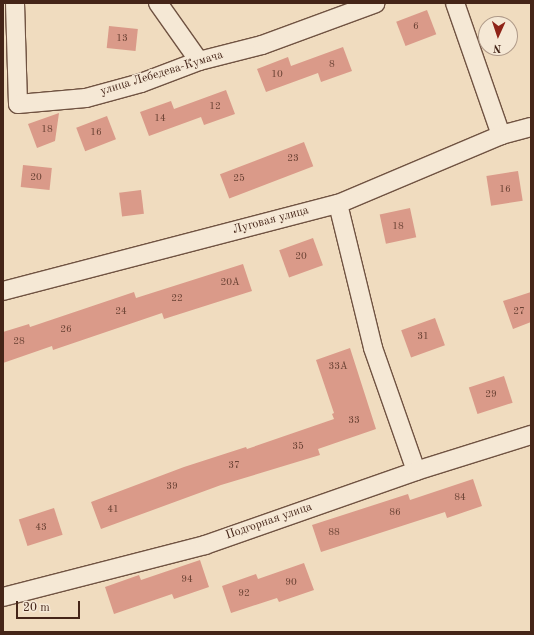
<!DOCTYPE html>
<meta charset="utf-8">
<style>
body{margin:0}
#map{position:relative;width:534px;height:635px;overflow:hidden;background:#f0dcbf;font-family:"Old Standard TT",serif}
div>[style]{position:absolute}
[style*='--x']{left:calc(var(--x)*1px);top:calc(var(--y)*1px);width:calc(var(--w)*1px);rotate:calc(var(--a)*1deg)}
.building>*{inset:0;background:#da9a89;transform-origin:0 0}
.roads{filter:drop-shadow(1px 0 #705342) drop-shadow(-1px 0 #705342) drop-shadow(0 1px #705342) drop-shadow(0 -1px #705342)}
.minor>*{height:18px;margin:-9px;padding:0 9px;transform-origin:9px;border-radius:9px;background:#f5e8d5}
span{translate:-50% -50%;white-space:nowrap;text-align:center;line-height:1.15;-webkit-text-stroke:3px #f5e8d5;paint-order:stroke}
.number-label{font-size:10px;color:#6a4234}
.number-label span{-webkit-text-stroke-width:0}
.street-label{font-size:12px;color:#452518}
.frame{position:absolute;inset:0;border:4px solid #452518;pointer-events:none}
.north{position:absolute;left:478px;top:16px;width:40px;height:40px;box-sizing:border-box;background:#f5e8d5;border:1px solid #af9a89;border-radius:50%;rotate:183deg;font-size:11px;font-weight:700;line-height:16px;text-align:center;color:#452518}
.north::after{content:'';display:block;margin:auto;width:14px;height:18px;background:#8f2418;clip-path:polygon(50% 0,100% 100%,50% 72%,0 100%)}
.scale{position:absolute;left:16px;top:601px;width:64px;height:18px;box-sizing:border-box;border:2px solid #452518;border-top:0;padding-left:5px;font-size:12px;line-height:14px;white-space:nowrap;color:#452518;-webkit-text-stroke:3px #f5e8d5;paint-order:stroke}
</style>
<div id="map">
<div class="building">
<i style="left:427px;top:10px;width:26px;height:33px;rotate:69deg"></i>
<i style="left:109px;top:26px;width:29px;height:22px;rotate:6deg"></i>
<i style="clip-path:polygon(343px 47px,352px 71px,321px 82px,318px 73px,266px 92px,257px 69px,288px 57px,291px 66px)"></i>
<i style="clip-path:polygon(226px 90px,235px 114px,204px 125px,201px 117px,149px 136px,140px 112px,171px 101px,174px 109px)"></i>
<i style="clip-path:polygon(59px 113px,55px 141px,37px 148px,28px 124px)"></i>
<i style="left:107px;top:116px;width:25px;height:33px;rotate:69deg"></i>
<i style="left:304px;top:142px;width:26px;height:90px;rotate:69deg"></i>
<i style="left:23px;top:165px;width:29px;height:22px;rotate:6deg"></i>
<i style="left:518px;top:171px;width:30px;height:32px;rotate:81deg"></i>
<i style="left:141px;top:190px;width:24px;height:22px;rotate:83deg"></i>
<i style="left:410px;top:208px;width:30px;height:31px;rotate:78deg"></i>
<i style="left:313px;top:238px;width:29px;height:36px;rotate:70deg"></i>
<i style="clip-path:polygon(243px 264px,252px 291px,164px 319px,162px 313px,53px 350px,52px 346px,3px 363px,3px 332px,29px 324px,30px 327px,134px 292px,136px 298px)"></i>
<i style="clip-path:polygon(531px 292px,531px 322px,513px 329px,503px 301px)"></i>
<i style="left:435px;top:318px;width:29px;height:36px;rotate:70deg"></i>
<i style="clip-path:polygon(350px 348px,376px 429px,318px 449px,320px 455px,221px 485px,101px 529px,91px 502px,184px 467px,246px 447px,247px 449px,334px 419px,332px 414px,334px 413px,316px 360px)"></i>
<i style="left:504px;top:376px;width:28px;height:37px;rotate:72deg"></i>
<i style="clip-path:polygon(473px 479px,482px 506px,447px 518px,445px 512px,321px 552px,312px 525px,408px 494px,410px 500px)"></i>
<i style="left:54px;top:508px;width:28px;height:37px;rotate:72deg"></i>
<i style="clip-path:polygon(200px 560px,209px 587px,174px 599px,172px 594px,114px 614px,105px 587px,139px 575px,141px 580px)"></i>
<i style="clip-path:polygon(304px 563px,314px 590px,279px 602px,277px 598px,231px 613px,222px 586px,256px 574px,258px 579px)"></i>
</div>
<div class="roads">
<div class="minor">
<i style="--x:15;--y:3;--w:101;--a:88.3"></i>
<i style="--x:18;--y:104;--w:68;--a:-5"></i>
<i style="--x:86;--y:98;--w:57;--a:-15.3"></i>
<i style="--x:141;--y:83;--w:62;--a:-20.8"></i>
<i style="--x:199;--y:61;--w:65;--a:-14.3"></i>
<i style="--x:262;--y:45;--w:121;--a:-20.2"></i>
<i style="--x:158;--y:3;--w:71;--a:54.7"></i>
<i style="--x:455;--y:3;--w:140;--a:70.8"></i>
<i style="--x:338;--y:204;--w:148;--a:76.3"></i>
<i style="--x:373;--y:348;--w:130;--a:70.7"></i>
<i style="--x:3;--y:291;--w:346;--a:-14.6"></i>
<i style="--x:338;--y:204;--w:177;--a:-22.9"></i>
<i style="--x:501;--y:135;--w:31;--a:-15"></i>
<i style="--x:3;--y:597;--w:209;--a:-14.4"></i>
<i style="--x:205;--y:545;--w:224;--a:-19.3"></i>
<i style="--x:416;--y:471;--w:121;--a:-17.4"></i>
</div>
</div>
<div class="number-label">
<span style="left:416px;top:27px">6</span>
<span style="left:122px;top:39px">13</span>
<span style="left:332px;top:65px">8</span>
<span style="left:277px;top:75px">10</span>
<span style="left:215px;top:107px">12</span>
<span style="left:160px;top:119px">14</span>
<span style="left:47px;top:130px">18</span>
<span style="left:96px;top:133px">16</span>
<span style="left:293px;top:159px">23</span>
<span style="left:36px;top:178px">20</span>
<span style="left:239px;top:179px">25</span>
<span style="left:505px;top:190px">16</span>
<span style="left:398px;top:227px">18</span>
<span style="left:301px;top:257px">20</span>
<span style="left:230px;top:283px">20А</span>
<span style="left:177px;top:299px">22</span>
<span style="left:121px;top:312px">24</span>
<span style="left:519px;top:312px">27</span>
<span style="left:66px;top:330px">26</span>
<span style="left:423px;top:337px">31</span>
<span style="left:19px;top:342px">28</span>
<span style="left:338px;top:367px">33А</span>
<span style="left:491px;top:395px">29</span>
<span style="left:354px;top:421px">33</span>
<span style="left:298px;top:447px">35</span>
<span style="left:234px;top:466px">37</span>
<span style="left:172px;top:487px">39</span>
<span style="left:460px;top:498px">84</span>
<span style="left:113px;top:510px">41</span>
<span style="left:395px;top:513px">86</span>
<span style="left:41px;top:528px">43</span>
<span style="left:334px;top:533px">88</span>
<span style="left:187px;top:580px">94</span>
<span style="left:291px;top:583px">90</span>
<span style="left:244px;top:594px">92</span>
</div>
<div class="street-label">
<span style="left:162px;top:74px;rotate:-17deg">улица Лебедева-Кумача</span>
<span style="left:271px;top:221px;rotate:-15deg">Луговая улица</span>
<span style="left:269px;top:522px;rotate:-19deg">Подгорная улица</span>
</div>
<div class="frame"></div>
<div class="north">N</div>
<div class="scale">20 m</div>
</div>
